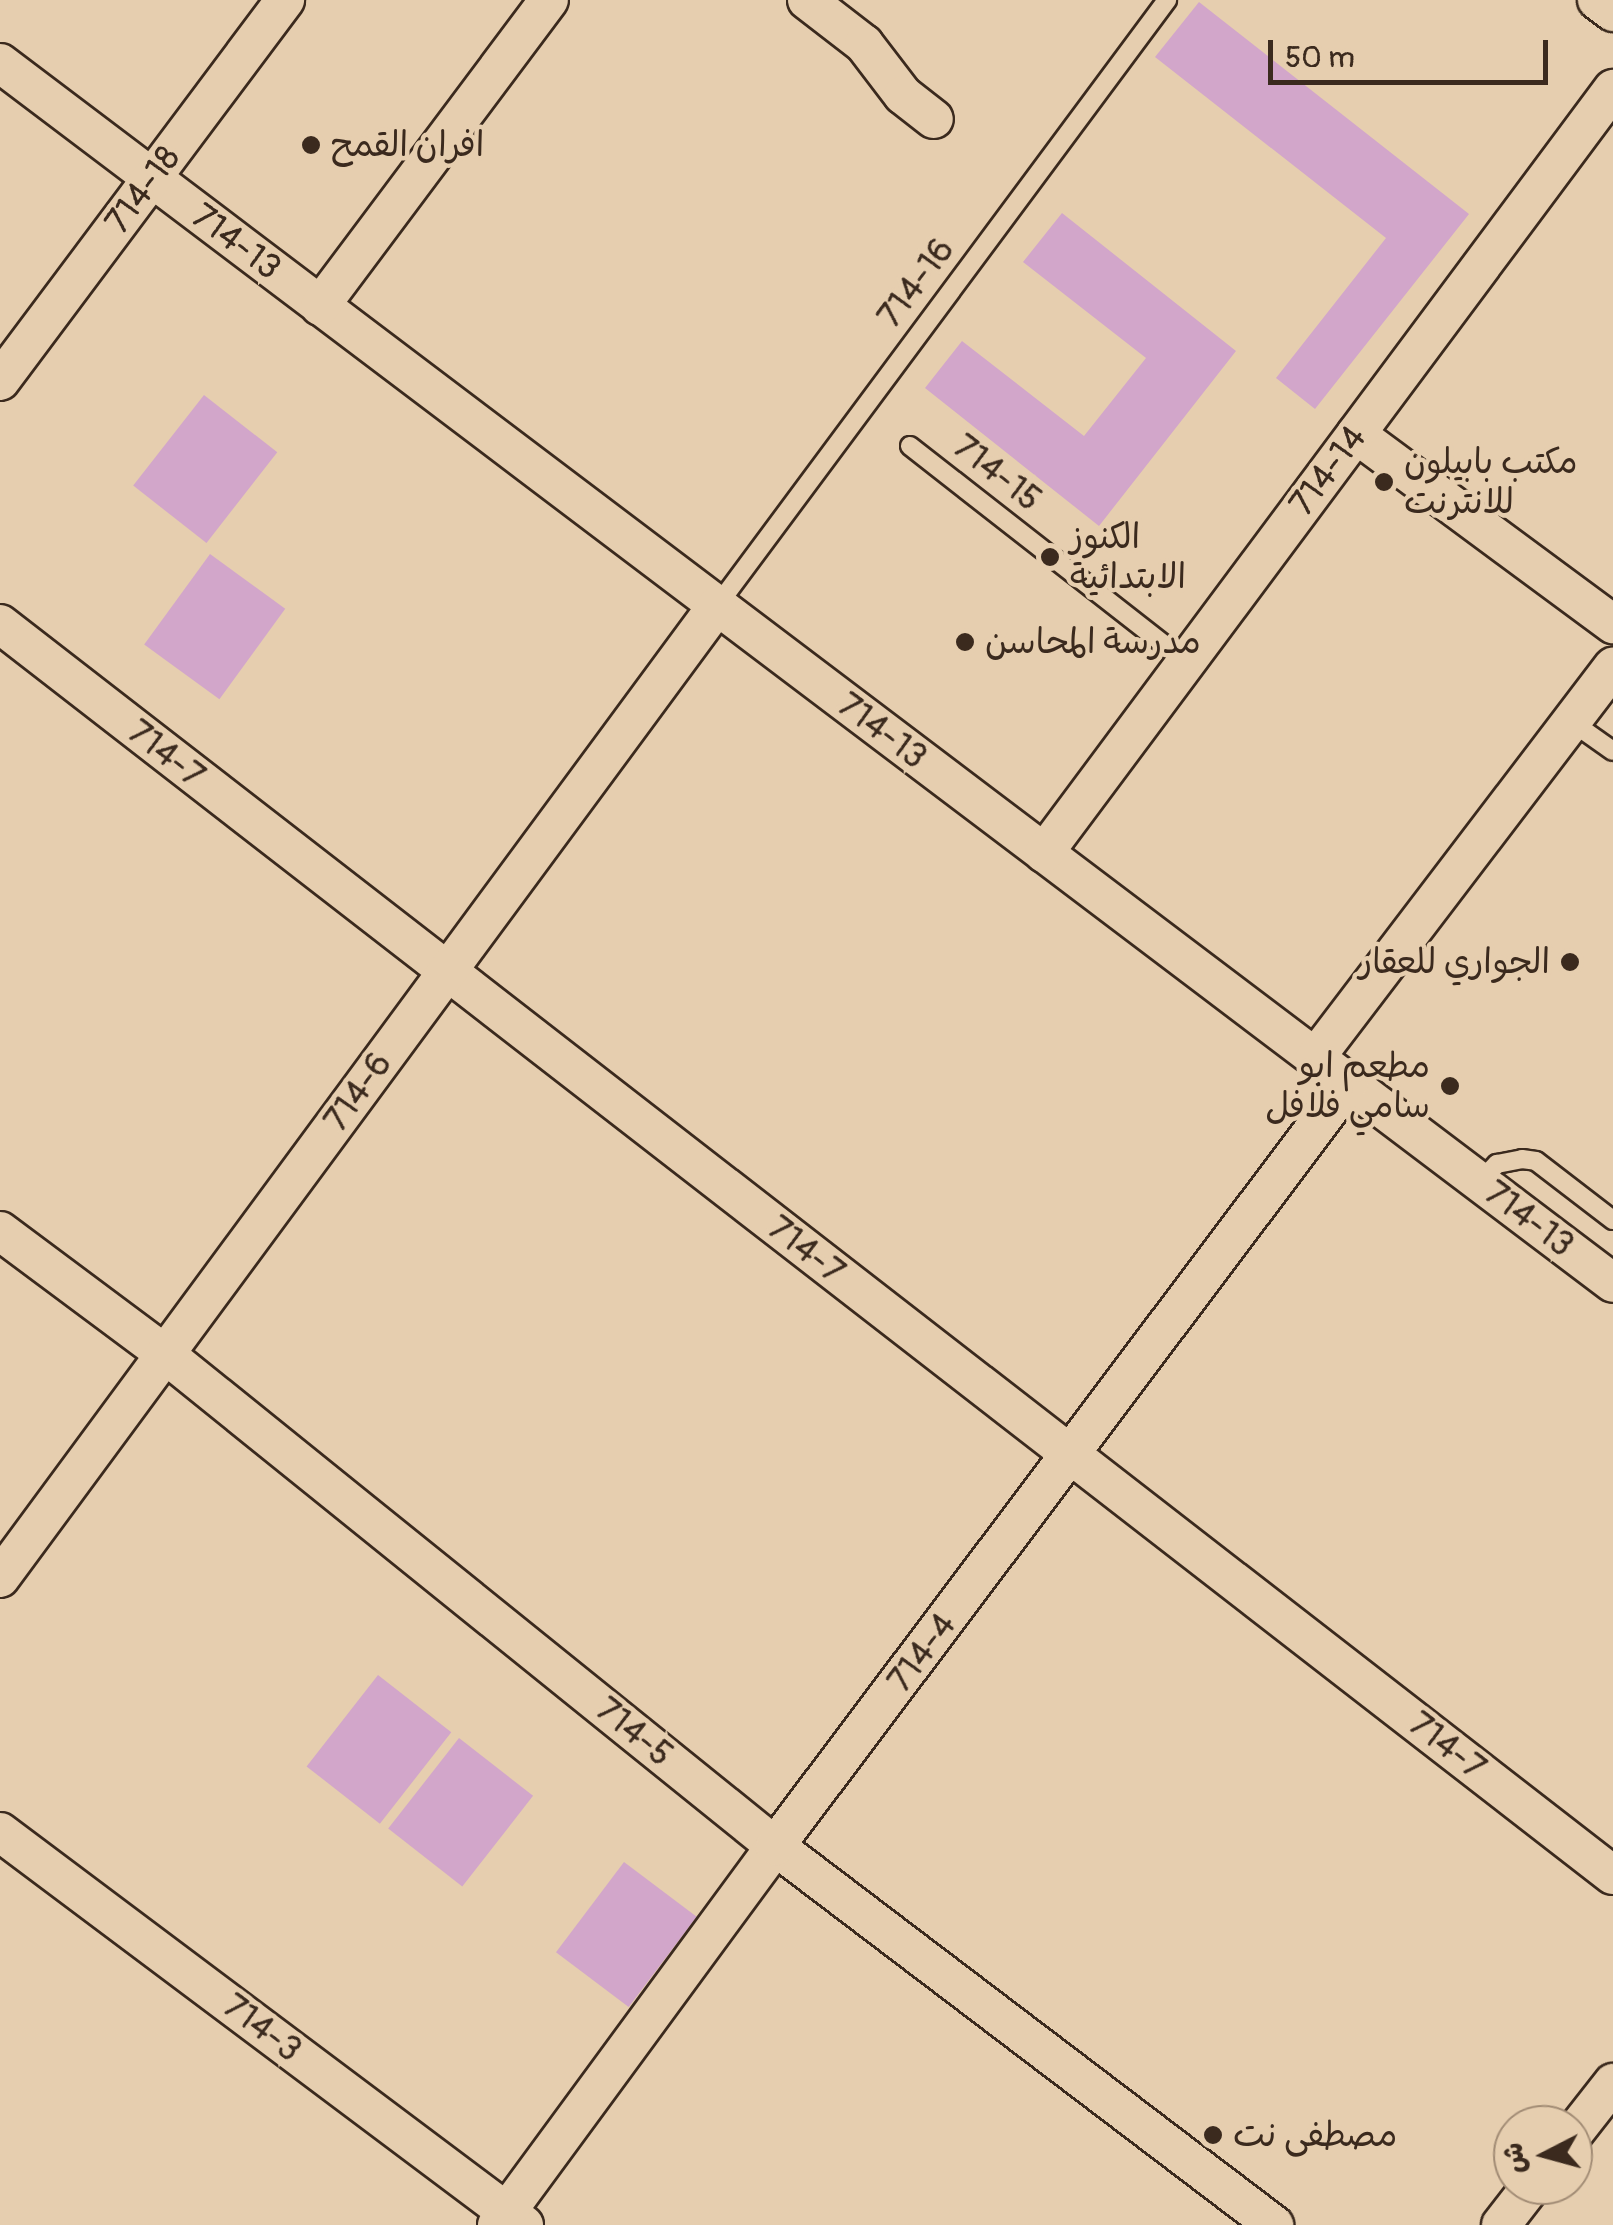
<!DOCTYPE html>
<meta charset="utf-8">
<style>
body{margin:0}
#map{position:relative;width:1613px;height:2225px;overflow:hidden;background:#e6ceaf;font-family:Pangolin,"Playpen Sans Arabic",sans-serif}
div>[style]{position:absolute}
[style*='--x']{left:calc(var(--x)*1px);top:calc(var(--y)*1px);width:calc(var(--w)*1px);rotate:calc(var(--a)*1deg)}
.building>*{inset:0;background:#d2a6ca;transform-origin:0 0}
.roads{filter:drop-shadow(2px 0 #3b2a1e) drop-shadow(-2px 0 #3b2a1e) drop-shadow(0 2px #3b2a1e) drop-shadow(0 -2px #3b2a1e)}
.lane>*{height:18px;margin:-9px;padding:0 9px;transform-origin:9px;border-radius:9px;background:#e6ceaf}
.street>*{height:38px;margin:-19px;padding:0 19px;transform-origin:19px;border-radius:19px;background:#e6ceaf}
.dots>*{width:28px;height:28px;translate:-50% -50%;box-sizing:border-box;border:5px solid #e6ceaf;border-radius:50%}
span{translate:-50% -50%;white-space:nowrap;text-align:center;line-height:1.15;-webkit-text-stroke:9px #e6ceaf;paint-order:stroke}
.poi-label{font-size:35px;color:#3b2a1e}
.left{translate:0 -50%;text-align:left}
.right{translate:-100% -50%;text-align:right}
.street-label{font-size:35px;color:#3b2a1e}
.north{position:absolute;left:1493px;top:2105px;width:100px;height:100px;box-sizing:border-box;background:#e6ceaf;border:2px solid #a28c75;border-radius:50%;rotate:264deg;font-size:28px;font-weight:700;line-height:40px;text-align:center;color:#3b2a1e}
.north::after{content:'';display:block;margin:auto;width:35px;height:45px;background:#3b2a1e;clip-path:polygon(50% 0,100% 100%,50% 72%,0 100%)}
.scale{position:absolute;left:1268px;top:40px;width:280px;height:45px;box-sizing:border-box;border:5px solid #3b2a1e;border-top:0;padding-left:12px;font-size:30px;line-height:35px;white-space:nowrap;color:#3b2a1e;-webkit-text-stroke:8px #e6ceaf;paint-order:stroke}
</style>
<div id="map">
<div class="building">
<i style="clip-path:polygon(1199px 2px,1469px 214px,1315px 409px,1276px 378px,1386px 238px,1155px 57px)"></i>
<i style="clip-path:polygon(1062px 213px,1236px 351px,1099px 526px,925px 388px,962px 341px,1084px 436px,1146px 358px,1023px 262px)"></i>
<i style="left:204px;top:395px;width:93px;height:115px;rotate:38deg"></i>
<i style="left:210px;top:554px;width:93px;height:112px;rotate:36deg"></i>
<i style="left:378px;top:1675px;width:93px;height:116px;rotate:38deg"></i>
<i style="left:459px;top:1738px;width:94px;height:115px;rotate:38deg"></i>
<i style="left:624px;top:1862px;width:91px;height:113px;rotate:37deg"></i>
</div>
<div class="roads">
<div class="lane">
<i style="--x:910;--y:446;--w:350;--a:38"></i>
<i style="--x:717;--y:606;--w:755;--a:-53.4"></i>
<i style="--x:1572;--y:722;--w:50;--a:35.3"></i>
<i style="--x:1480;--y:1182;--w:25;--a:-47"></i>
<i style="--x:1497;--y:1164;--w:25;--a:-11"></i>
<i style="--x:1522;--y:1159;--w:14;--a:8"></i>
<i style="--x:1536;--y:1161;--w:97;--a:37.5"></i>
</div>
<div class="street">
<i style="--x:807;--y:0;--w:72;--a:37.7"></i>
<i style="--x:864;--y:44;--w:64;--a:52.6"></i>
<i style="--x:903;--y:95;--w:39;--a:38"></i>
<i style="--x:1597;--y:0;--w:20;--a:37"></i>
<i style="--x:0;--y:63;--w:2022;--a:37.1"></i>
<i style="--x:320;--y:306;--w:382;--a:-53.2"></i>
<i style="--x:0;--y:381;--w:476;--a:-53.2"></i>
<i style="--x:1356;--y:434;--w:320;--a:36.5"></i>
<i style="--x:0;--y:624;--w:2041;--a:37.8"></i>
<i style="--x:1044;--y:853;--w:953;--a:-53.32"></i>
<i style="--x:1315;--y:1058;--w:492;--a:-52.7"></i>
<i style="--x:0;--y:1231;--w:206;--a:36.7"></i>
<i style="--x:165;--y:1354;--w:784;--a:38.89"></i>
<i style="--x:775;--y:1846;--w:627;--a:37.22"></i>
<i style="--x:0;--y:1578;--w:1208;--a:-53.59"></i>
<i style="--x:0;--y:1832;--w:655;--a:36.87"></i>
<i style="--x:1573;--y:2134;--w:65;--a:-51.9"></i>
<i style="--x:497;--y:2225;--w:470;--a:-53.7"></i>
<i style="--x:775;--y:1846;--w:955;--a:-53.05"></i>
<i style="--x:1501;--y:2225;--w:51;--a:-52.2"></i>
</div>
</div>
<div class="dots">
<i style="left:311px;top:145px;background:#3b2a1e"></i>
<i style="left:1384px;top:482px;background:#3b2a1e"></i>
<i style="left:1050px;top:557px;background:#3b2a1e"></i>
<i style="left:965px;top:642px;background:#3b2a1e"></i>
<i style="left:1570px;top:962px;background:#3b2a1e"></i>
<i style="left:1450px;top:1086px;background:#3b2a1e"></i>
<i style="left:1213px;top:2135px;background:#3b2a1e"></i>
</div>
<div class="poi-label">
<span class="left" style="left:331px;top:145px">افران القمح</span>
<span class="left" style="left:1404px;top:482px">مكتب بابيلون<br>للانترنت</span>
<span class="left" style="left:1070px;top:557px">الكنوز<br>الابتدائية</span>
<span class="left" style="left:985px;top:642px">مدرسة المحاسن</span>
<span class="right" style="left:1550px;top:962px">الجواري للعقار</span>
<span class="right" style="left:1430px;top:1086px">مطعم ابو<br>سامي فلافل</span>
<span class="left" style="left:1233px;top:2135px">مصطفى نت</span>
</div>
<div class="street-label">
<span style="left:143px;top:190px;rotate:-53deg">714-18</span>
<span style="left:236px;top:242px;rotate:37deg">714-13</span>
<span style="left:916px;top:283px;rotate:-53deg">714-16</span>
<span style="left:1328px;top:471px;rotate:-53deg">714-14</span>
<span style="left:997px;top:473px;rotate:38deg">714-15</span>
<span style="left:882px;top:731px;rotate:37deg">714-13</span>
<span style="left:166px;top:754px;rotate:38deg">714-7</span>
<span style="left:358px;top:1092px;rotate:-54deg">714-6</span>
<span style="left:1529px;top:1219px;rotate:37deg">714-13</span>
<span style="left:806px;top:1250px;rotate:38deg">714-7</span>
<span style="left:922px;top:1653px;rotate:-53deg">714-4</span>
<span style="left:634px;top:1732px;rotate:39deg">714-5</span>
<span style="left:1447px;top:1746px;rotate:38deg">714-7</span>
<span style="left:262px;top:2028px;rotate:37deg">714-3</span>
</div>
<div class="north">ش</div>
<div class="scale">50 m</div>
</div>
